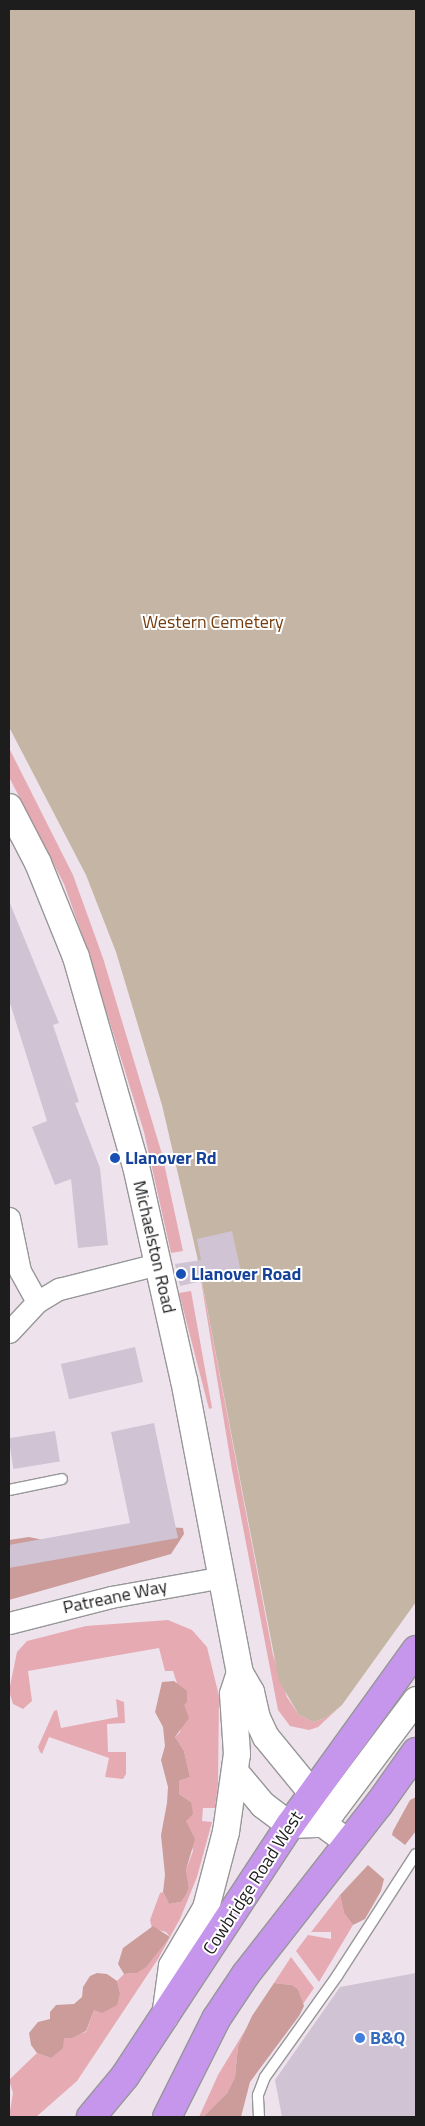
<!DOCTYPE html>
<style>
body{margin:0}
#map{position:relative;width:425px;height:2126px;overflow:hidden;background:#eee3ed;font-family:"Titillium Web",sans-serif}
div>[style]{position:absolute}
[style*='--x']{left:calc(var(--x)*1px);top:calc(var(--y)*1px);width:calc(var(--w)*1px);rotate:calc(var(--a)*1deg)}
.grass>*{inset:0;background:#e6aab2}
.forest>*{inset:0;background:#cb9c99}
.cemetery>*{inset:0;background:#c5b5a5}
.building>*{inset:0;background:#d0c3d4;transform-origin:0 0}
.roads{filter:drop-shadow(1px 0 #979797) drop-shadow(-1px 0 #979797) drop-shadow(0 1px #979797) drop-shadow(0 -1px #979797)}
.service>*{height:10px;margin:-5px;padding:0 5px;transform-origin:5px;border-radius:5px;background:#fff}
.minor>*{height:21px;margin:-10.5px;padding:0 10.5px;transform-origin:10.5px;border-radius:10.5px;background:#fff}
.tertiary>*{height:26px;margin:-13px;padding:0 13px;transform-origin:13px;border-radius:13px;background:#fff}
.trunk>*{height:28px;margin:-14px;padding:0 14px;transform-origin:14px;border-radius:14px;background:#c696ec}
.dots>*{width:14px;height:14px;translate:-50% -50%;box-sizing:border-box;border:2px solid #fff;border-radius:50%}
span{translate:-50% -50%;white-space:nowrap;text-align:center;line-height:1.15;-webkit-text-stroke:4px #fff;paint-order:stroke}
.park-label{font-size:18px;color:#753d10}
.transit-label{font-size:18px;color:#164399;font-weight:700}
.left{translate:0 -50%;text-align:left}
.street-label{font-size:18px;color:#1d1d1d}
.shop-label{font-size:18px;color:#366cbe;font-weight:700}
.frame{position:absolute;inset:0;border:10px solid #1d1d1d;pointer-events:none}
</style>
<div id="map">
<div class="grass">
<i style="clip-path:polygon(9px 748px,73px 875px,103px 958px,162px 1154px,183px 1251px,171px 1253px,144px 1132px,85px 943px,64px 884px,9px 777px)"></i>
<i style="clip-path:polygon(197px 1256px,273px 1655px,287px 1697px,299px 1715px,314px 1722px,327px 1717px,342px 1705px,318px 1727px,309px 1730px,290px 1726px,278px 1710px,232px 1470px)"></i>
<i style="clip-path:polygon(191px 1291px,212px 1408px,209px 1409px,179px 1293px)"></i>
<i style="clip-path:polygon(168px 1620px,192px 1630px,207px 1647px,219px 1696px,218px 1785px,215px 1808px,203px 1808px,202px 1821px,212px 1822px,197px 1877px,180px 1919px,170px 1937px,158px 1959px,77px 2081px,36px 2117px,9px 2117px,13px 2093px,9px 2080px,37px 2053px,51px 2058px,64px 2038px,86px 2032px,94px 2010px,120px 1993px,117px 1981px,124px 1974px,137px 1973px,170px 1937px,166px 1932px,152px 1928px,150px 1920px,160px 1893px,163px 1892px,169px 1904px,181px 1902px,186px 1895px,189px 1888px,186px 1870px,193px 1851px,186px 1821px,191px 1802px,179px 1794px,179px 1781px,190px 1777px,184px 1751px,175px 1737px,180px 1732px,184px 1705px,173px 1671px,165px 1671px,159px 1648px,28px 1671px,32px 1701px,23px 1709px,13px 1704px,9px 1691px,17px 1652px,27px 1641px,86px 1626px)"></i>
<i style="clip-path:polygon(116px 1699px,124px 1702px,125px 1723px,107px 1724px,108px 1752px,126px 1752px,126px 1774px,123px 1779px,105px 1777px,109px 1758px,49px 1737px,42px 1754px,40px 1752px,38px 1747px,54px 1711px,57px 1710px,61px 1728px,118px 1717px)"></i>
<i style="clip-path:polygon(340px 1895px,344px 1913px,353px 1925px,319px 1982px,296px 1951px,308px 1935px,331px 1939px,331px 1932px,311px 1932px)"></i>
<i style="clip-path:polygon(291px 1957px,314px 1988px,303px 2004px,298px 1989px,292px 1985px,274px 1983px)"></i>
<i style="clip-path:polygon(247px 2027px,238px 2046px,235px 2077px,227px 2093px,203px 2117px,199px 2117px,218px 2075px)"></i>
</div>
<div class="forest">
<i style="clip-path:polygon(168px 1527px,183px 1528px,184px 1534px,171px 1554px,9px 1600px,9px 1540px,29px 1537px,68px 1545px)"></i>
<i style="clip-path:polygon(174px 1681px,187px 1691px,187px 1702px,184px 1705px,189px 1718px,175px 1737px,184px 1751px,190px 1777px,179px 1781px,179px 1794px,191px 1802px,193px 1814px,186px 1821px,195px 1839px,186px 1870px,189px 1888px,186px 1895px,181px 1902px,169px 1904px,163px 1892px,165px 1875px,161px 1835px,167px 1803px,168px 1787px,161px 1760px,165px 1746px,163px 1727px,155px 1712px,162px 1682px)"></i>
<i style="clip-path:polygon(416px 1797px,416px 1831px,405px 1845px,392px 1835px,393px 1831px,410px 1800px)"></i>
<i style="clip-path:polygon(368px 1865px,384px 1879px,381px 1891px,365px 1919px,353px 1925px,344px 1913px,340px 1895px)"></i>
<i style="clip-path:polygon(153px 1926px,170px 1937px,146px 1967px,137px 1973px,124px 1974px,118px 1964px,123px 1948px)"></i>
<i style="clip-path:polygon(97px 1973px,107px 1974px,117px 1981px,120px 1993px,117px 2005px,102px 2013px,94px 2010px,86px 2031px,72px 2038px,64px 2038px,63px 2048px,51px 2058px,37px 2053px,31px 2045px,29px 2033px,38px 2022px,50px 2019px,50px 2012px,56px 2005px,74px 2004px,82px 1997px,83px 1987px,90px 1976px)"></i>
<i style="clip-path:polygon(274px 1983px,292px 1985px,298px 1989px,304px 2006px,299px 2016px,250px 2082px,241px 2117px,203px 2117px,227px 2093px,235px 2077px,238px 2046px,252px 2016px)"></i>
</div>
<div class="cemetery">
<i style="clip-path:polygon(9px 9px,416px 9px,416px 1602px,342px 1705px,327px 1717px,314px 1722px,299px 1715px,279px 1681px,197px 1256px,162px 1105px,116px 952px,86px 875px,9px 727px)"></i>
</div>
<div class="building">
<i style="clip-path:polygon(9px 901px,59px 1023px,53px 1025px,79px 1102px,75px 1103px,100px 1168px,108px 1245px,78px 1248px,71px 1179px,55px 1185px,32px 1127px,47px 1121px,9px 1000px)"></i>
<i style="clip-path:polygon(232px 1231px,241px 1272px,180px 1286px,175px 1264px,201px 1260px,197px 1239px)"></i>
<i style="left:135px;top:1347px;width:36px;height:76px;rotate:77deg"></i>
<i style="clip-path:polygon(154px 1423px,178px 1538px,9px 1568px,9px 1545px,130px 1523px,111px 1432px)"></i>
<i style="left:55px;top:1431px;width:31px;height:47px;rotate:81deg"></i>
<i style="clip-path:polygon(416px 1973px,416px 2117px,282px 2117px,275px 2080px,340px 1987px)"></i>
</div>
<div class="roads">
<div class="service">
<i style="--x:9;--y:1490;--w:54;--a:-11.7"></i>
<i style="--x:259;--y:2117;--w:22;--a:-93"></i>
<i style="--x:258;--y:2095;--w:19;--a:-69"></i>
<i style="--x:265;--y:2077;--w:124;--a:-54.5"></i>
<i style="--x:337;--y:1976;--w:145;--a:-57.1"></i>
</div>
<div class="minor">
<i style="--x:9;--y:1218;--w:54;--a:78.3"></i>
<i style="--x:20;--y:1271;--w:35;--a:61"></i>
<i style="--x:9;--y:1332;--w:41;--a:-47"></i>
<i style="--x:37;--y:1302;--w:26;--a:-31"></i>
<i style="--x:59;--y:1289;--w:102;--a:-14.2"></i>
<i style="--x:9;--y:1623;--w:105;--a:-14.3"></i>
<i style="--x:111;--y:1597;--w:114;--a:-10.1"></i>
</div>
<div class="tertiary">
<i style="--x:9;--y:807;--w:63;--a:62.6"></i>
<i style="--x:38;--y:863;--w:101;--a:68"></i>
<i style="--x:76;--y:957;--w:217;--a:74"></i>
<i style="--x:136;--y:1166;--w:219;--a:77.4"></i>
<i style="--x:184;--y:1380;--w:298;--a:79.2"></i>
<i style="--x:240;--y:1673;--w:22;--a:60"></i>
<i style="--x:251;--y:1692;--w:27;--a:77"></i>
<i style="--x:257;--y:1718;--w:21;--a:65"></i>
<i style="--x:266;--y:1737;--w:72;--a:50.6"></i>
<i style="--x:312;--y:1793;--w:33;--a:70"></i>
<i style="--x:323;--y:1824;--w:31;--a:36"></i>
<i style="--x:236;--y:1773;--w:42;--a:49.8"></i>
<i style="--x:263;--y:1805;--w:34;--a:37"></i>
<i style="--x:290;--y:1825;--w:33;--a:-2"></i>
<i style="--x:323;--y:1824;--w:155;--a:-53.1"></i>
<i style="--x:165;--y:2017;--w:51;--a:-82.2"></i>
<i style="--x:172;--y:1966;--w:67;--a:-59.6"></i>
<i style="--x:206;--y:1908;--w:79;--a:-75.3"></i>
<i style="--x:226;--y:1832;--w:79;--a:-82"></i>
<i style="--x:237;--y:1754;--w:60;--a:-93.8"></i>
<i style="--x:233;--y:1694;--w:22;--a:-72"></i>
</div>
<div class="trunk">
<i style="--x:91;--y:2117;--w:53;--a:-50.3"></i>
<i style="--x:125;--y:2076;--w:300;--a:-56.7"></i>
<i style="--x:290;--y:1825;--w:216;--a:-54.2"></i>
<i style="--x:167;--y:2117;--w:110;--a:-63.4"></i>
<i style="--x:216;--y:2019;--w:54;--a:-56.3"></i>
<i style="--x:246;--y:1974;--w:216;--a:-52"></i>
<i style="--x:379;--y:1804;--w:64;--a:-54.6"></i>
</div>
</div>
<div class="dots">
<i style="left:115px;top:1158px;background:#1a4fb4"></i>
<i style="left:181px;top:1274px;background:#1a4fb4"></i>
<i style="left:360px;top:2038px;background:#3f7fe0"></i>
</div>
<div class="park-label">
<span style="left:213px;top:622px">Western Cemetery</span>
</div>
<div class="transit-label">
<span class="left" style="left:125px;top:1158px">Llanover Rd</span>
<span class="left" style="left:191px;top:1274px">Llanover Road</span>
</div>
<div class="street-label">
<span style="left:154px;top:1247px;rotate:77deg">Michaelston Road</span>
<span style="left:115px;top:1597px;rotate:-12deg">Patreane Way</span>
<span style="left:253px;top:1883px;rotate:-57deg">Cowbridge Road West</span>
</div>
<div class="shop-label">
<span class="left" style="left:370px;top:2038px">B&amp;Q</span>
</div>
<div class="frame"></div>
</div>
